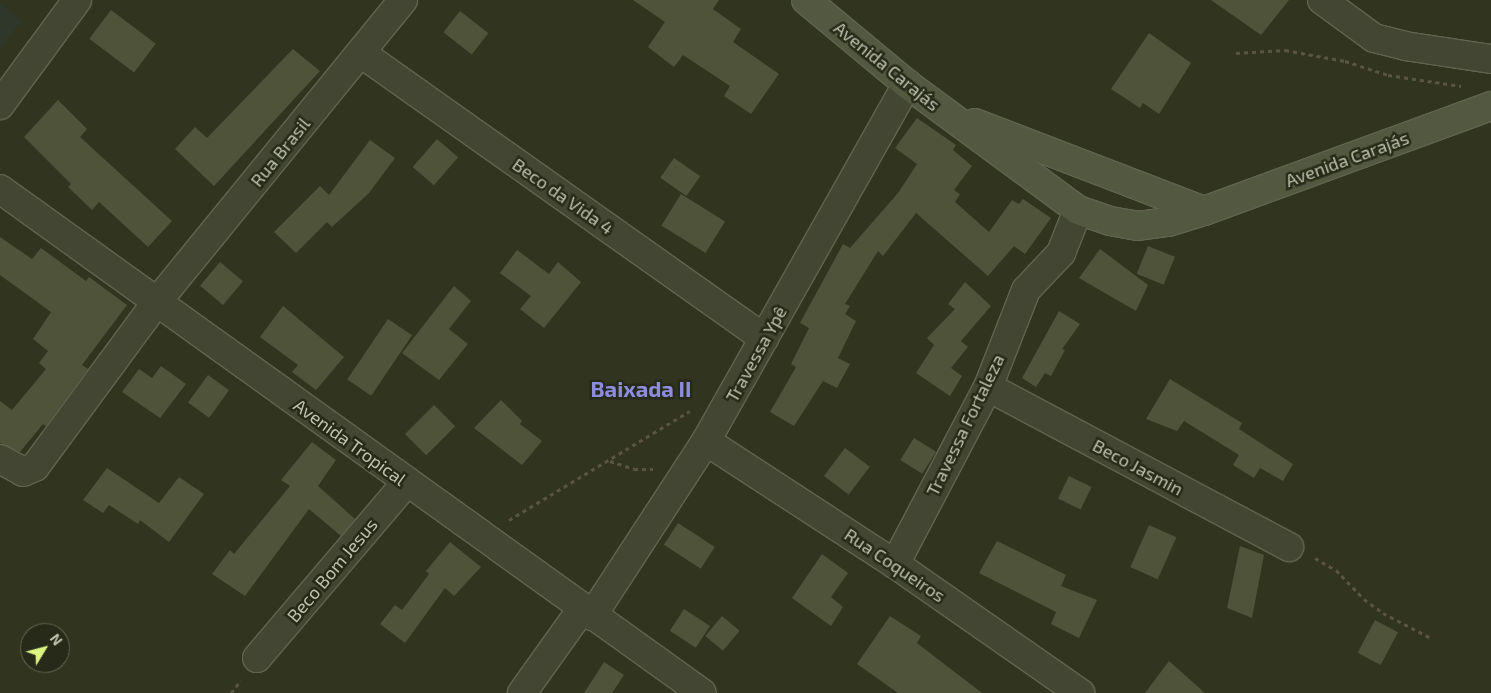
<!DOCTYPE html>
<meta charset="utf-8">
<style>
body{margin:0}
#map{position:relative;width:1491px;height:693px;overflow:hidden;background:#313520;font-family:"Exo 2",sans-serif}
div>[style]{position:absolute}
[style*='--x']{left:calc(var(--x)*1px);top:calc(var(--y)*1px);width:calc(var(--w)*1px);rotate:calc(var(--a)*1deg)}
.medical>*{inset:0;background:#2e372a}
.building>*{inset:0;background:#4f5339;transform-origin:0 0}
.path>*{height:3px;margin-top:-1.5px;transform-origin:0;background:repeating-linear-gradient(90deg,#5a5446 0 4px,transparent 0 8px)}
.roads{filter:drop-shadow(1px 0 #606450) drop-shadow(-1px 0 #606450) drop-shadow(0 1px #606450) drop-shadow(0 -1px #606450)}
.street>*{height:28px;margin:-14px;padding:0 14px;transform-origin:14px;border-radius:14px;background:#424633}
.secondary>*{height:28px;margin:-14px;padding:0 14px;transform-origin:14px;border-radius:14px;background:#535941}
span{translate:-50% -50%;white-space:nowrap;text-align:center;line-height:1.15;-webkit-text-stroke:5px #272a19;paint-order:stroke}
.street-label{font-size:18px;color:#bec3ad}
.district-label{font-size:22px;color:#8e8cde;font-weight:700}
.north{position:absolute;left:20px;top:623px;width:50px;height:50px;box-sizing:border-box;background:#272a19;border:1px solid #636754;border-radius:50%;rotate:53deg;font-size:14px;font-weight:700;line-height:20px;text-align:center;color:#bec3ad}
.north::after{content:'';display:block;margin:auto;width:18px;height:22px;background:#dcf580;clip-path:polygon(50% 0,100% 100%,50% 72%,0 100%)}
</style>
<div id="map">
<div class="medical">
<i style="clip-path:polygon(0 4px,22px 21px,0 48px)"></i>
</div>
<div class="building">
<i style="clip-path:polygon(633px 0,719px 0,713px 9px,741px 29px,733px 42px,779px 74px,751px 114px,724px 96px,730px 86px,683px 55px,674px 67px,648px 47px,665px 22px)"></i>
<i style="clip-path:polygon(1211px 0,1289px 0,1261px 35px)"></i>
<i style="left:111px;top:10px;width:56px;height:36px;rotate:37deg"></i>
<i style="left:460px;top:11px;width:36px;height:27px;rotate:38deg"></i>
<i style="clip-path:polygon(1149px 33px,1191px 63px,1159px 114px,1143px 103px,1140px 108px,1111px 89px)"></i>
<i style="clip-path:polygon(293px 49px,320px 71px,214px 186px,175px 149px,195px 127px,207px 138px)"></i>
<i style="clip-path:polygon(58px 100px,87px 129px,80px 137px,172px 221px,148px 247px,99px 202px,92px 210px,68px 187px,71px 184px,24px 137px)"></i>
<i style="clip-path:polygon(917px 118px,956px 145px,953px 150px,972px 166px,954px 190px,960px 194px,955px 202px,989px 232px,1012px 200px,1019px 204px,1023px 199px,1051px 218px,1025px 254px,1014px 246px,988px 276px,916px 213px,883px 256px,878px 251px,845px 304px,850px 306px,845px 314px,856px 321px,838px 358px,850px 364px,837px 388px,823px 381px,794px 426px,770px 412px,796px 367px,791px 364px,809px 328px,800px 323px,843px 244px,850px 248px,898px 193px,917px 164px,895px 148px)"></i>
<i style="left:437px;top:139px;width:28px;height:37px;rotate:41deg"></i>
<i style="clip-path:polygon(370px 140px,395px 158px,369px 193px,332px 227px,327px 222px,296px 253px,274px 232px,320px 186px,329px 195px)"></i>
<i style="left:674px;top:158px;width:32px;height:24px;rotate:35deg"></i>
<i style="left:681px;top:194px;width:52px;height:37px;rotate:32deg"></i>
<i style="clip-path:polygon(0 237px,32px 259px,41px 248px,86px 281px,89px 277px,127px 305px,82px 365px,88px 369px,46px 426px,43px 424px,20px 452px,0 443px,0 401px,12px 410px,46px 369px,39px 363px,48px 351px,33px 339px,51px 312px,0 275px)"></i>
<i style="left:1148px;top:246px;width:29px;height:30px;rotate:22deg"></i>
<i style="clip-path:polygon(1100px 249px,1148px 285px,1136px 311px,1079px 278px)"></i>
<i style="clip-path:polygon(517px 250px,549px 274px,558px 262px,581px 282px,544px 328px,520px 309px,531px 296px,500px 273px)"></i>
<i style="left:220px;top:262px;width:30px;height:31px;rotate:40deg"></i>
<i style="clip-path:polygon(965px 282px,991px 306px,961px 341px,968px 347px,951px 368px,962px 376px,950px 396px,916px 373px,934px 345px,927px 338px,955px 309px,948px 304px)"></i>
<i style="clip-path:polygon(454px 286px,471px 301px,449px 329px,468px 344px,439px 380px,402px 353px)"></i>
<i style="clip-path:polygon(283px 306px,344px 357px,316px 390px,292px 372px,298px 365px,260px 337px)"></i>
<i style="clip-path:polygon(1059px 311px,1080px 324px,1062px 349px,1065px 350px,1051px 376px,1045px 373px,1036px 387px,1022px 378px)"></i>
<i style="left:388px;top:319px;width:29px;height:73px;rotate:34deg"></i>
<i style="clip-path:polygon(161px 366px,186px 384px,160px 418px,122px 392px,139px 369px,152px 378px)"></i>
<i style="left:208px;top:375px;width:26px;height:34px;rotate:36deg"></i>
<i style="clip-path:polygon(1170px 379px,1242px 423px,1239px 429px,1293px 464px,1283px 481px,1260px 468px,1254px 478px,1233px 465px,1239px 455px,1184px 421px,1177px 431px,1146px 419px)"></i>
<i style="clip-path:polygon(501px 400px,522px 421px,520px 424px,542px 441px,522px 465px,474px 428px)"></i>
<i style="left:434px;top:405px;width:30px;height:41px;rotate:45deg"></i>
<i style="left:914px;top:438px;width:26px;height:26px;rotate:32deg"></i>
<i style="clip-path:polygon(312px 442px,336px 460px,318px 486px,355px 519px,341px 536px,309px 509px,245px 596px,212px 574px,230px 550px,234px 554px,290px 486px,281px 480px)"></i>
<i style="left:845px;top:448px;width:31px;height:35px;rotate:37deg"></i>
<i style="clip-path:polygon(107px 468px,159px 503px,179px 477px,204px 494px,169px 542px,140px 520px,138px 524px,109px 505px,103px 513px,83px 500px)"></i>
<i style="left:1069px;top:476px;width:25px;height:25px;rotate:26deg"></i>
<i style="left:678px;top:523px;width:44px;height:26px;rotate:33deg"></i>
<i style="left:1149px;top:525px;width:30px;height:46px;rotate:24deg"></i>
<i style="clip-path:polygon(997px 541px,1066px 575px,1061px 586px,1097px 600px,1079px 638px,1051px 624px,1056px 612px,979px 573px)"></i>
<i style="clip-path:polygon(450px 542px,481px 567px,454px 596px,445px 588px,405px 643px,380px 624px,395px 605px,402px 610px,429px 574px,426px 571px)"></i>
<i style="clip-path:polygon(1240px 546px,1264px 555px,1252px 618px,1227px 608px)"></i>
<i style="clip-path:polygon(822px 554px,848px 573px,831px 597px,843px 607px,831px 626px,792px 598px)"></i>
<i style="left:684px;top:609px;width:31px;height:26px;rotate:33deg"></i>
<i style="left:722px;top:616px;width:23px;height:26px;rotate:40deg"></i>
<i style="clip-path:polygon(890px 616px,921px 636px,917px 643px,982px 693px,898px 693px,857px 664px)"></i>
<i style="left:1375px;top:620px;width:26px;height:37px;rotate:28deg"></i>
<i style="clip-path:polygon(1169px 661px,1205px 693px,1145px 693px)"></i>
<i style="clip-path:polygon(604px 662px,624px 675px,612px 693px,584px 693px)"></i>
</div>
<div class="path">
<i style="--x:1236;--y:53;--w:49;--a:-3.5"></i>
<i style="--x:1285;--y:50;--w:61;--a:10.4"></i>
<i style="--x:1345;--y:61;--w:45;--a:18"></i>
<i style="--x:1388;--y:75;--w:74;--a:8.6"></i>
<i style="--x:610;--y:461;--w:25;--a:18"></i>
<i style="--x:634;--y:469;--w:19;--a:0"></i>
<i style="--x:509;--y:520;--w:211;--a:-31.1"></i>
<i style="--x:1315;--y:558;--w:24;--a:30"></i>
<i style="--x:1336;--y:570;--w:40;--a:46"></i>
<i style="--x:1364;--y:599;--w:24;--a:36"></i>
<i style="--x:1383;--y:613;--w:56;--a:27.5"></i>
<i style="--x:231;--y:693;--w:16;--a:-52"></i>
</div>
<div class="roads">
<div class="street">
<i style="--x:1322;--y:0;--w:64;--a:36.2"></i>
<i style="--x:1374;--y:38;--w:32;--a:14"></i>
<i style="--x:1405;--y:46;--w:87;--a:8.6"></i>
<i style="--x:361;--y:53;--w:494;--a:35.3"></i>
<i style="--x:0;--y:105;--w:130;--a:-53.7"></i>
<i style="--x:0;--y:189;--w:864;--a:35.68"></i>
<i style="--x:988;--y:387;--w:341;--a:28"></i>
<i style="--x:706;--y:441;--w:225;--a:33.1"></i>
<i style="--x:895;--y:564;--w:226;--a:34.9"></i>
<i style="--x:0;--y:459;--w:26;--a:29"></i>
<i style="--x:23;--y:472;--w:13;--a:-23"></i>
<i style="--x:35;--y:467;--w:204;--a:-53.6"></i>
<i style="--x:156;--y:303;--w:391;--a:-50.8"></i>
<i style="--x:895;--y:564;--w:200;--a:-62.3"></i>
<i style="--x:988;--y:387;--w:104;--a:-68.6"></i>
<i style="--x:1026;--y:290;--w:51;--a:-46.6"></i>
<i style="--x:1061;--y:253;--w:46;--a:-68.4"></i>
<i style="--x:592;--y:616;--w:209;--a:-56.9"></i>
<i style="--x:706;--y:441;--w:410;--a:-60.6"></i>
<i style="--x:257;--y:658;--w:231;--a:-49.6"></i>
<i style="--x:522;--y:693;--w:103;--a:-54.5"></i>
</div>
<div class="secondary">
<i style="--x:806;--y:0;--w:131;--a:39.7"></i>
<i style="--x:907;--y:84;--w:212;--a:36.4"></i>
<i style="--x:1078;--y:210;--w:34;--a:19"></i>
<i style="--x:1110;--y:221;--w:28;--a:10"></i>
<i style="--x:1138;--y:226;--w:30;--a:-8"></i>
<i style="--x:1168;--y:222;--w:38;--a:-17"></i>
<i style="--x:1204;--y:211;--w:306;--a:-20.1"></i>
<i style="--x:975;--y:123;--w:245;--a:21"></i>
</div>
</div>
<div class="street-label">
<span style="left:887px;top:66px;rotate:39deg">Avenida Carajás</span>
<span style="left:280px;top:152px;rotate:-51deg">Rua Brasil</span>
<span style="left:1347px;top:159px;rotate:-20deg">Avenida Carajás</span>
<span style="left:563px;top:196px;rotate:35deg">Beco da Vida 4</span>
<span style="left:756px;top:354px;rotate:-61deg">Travessa Ypê</span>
<span style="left:965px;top:425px;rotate:-64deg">Travessa Fortaleza</span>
<span style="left:350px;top:442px;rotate:36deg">Avenida Tropical</span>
<span style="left:1138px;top:467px;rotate:28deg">Beco Jasmin</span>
<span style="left:895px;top:565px;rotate:34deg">Rua Coqueiros</span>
<span style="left:332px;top:570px;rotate:-50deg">Beco Bom Jesus</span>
</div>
<div class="district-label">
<span style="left:641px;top:389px">Baixada II</span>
</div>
<div class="north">N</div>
</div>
